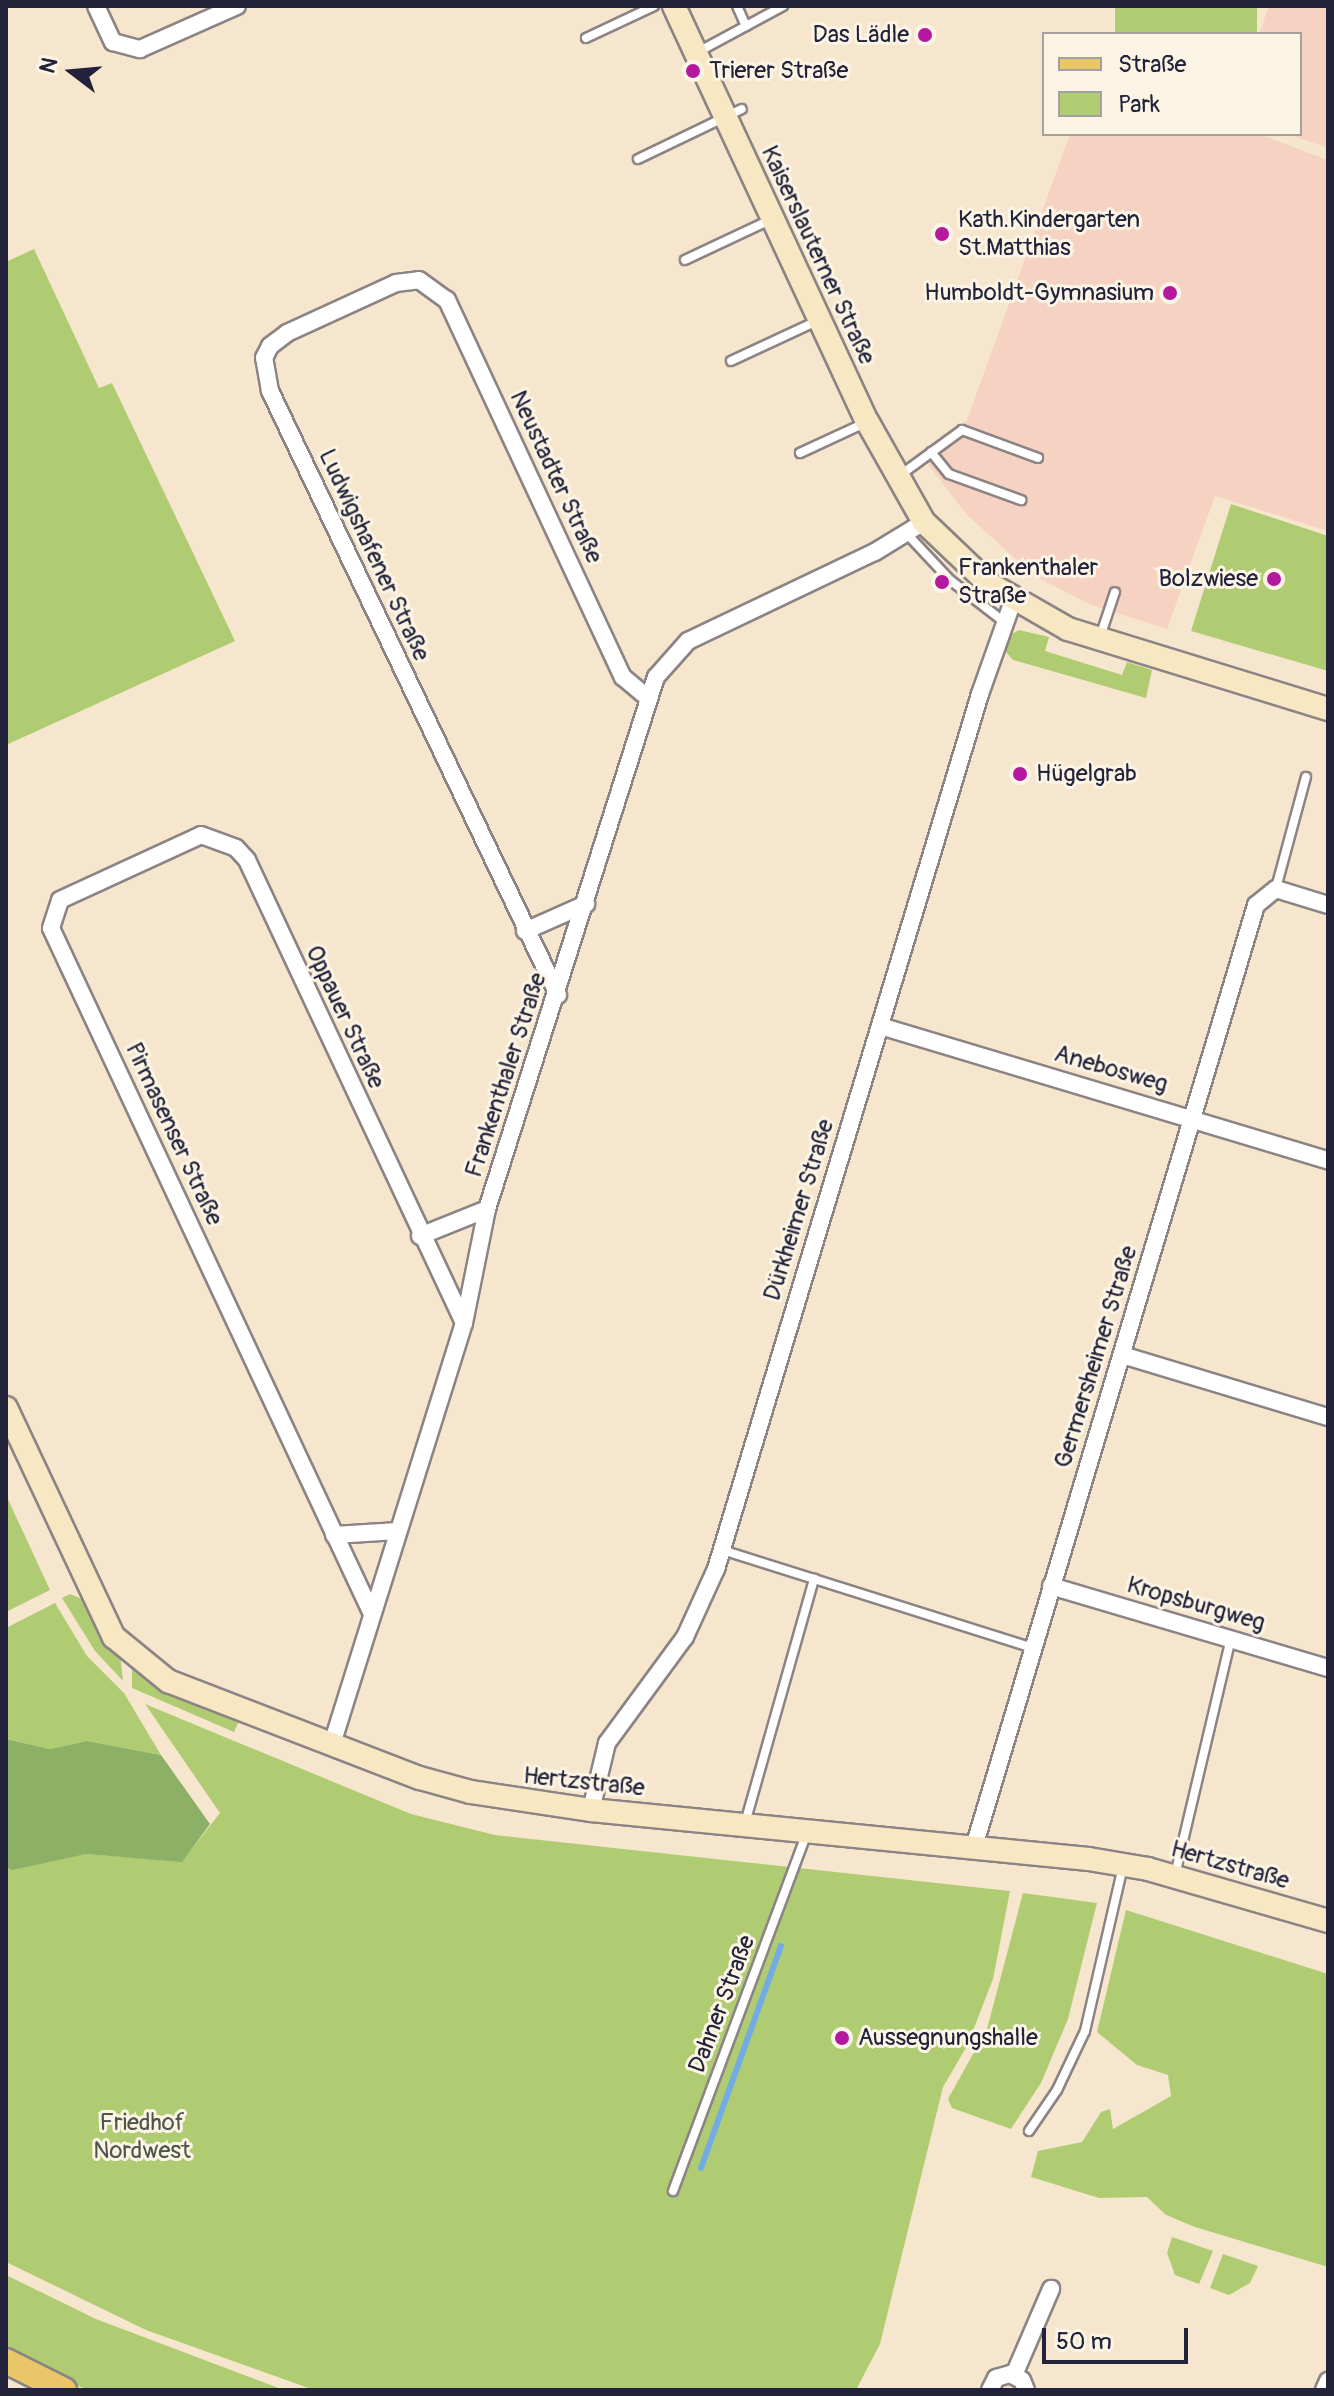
<!DOCTYPE html>
<meta charset="utf-8">
<style>
body{margin:0}
#map{position:relative;width:1334px;height:2396px;overflow:hidden;background:#f7e6ce;font-family:Pangolin,sans-serif}
div>[style]{position:absolute}
[style*='--x']{left:calc(var(--x)*1px);top:calc(var(--y)*1px);width:calc(var(--w)*1px);rotate:calc(var(--a)*1deg)}
.built>*{inset:0;background:#f6d2c3}
.green>*{inset:0;background:#b0cc73;transform-origin:0 0}
.forest>*{inset:0;background:#8cb065}
.stream>*{height:6px;margin:-3px;padding:0 3px;transform-origin:3px;border-radius:3px;background:#73ace3}
.roads{filter:drop-shadow(2px 0 #8c8484) drop-shadow(-2px 0 #8c8484) drop-shadow(0 2px #8c8484) drop-shadow(0 -2px #8c8484)}
.lane>*{height:8px;margin:-4px;padding:0 4px;transform-origin:4px;border-radius:4px;background:#fff}
.street>*{height:16px;margin:-8px;padding:0 8px;transform-origin:8px;border-radius:8px;background:#fff}
.secondary>*{height:22px;margin:-11px;padding:0 11px;transform-origin:11px;border-radius:11px;background:#f7e8c3}
.primary>*{height:24px;margin:-12px;padding:0 12px;transform-origin:12px;border-radius:12px;background:#ebc669}
.dots>*{width:22px;height:22px;translate:-50% -50%;box-sizing:border-box;border:4px solid #fcf5e5;border-radius:50%}
span{translate:-50% -50%;white-space:nowrap;text-align:center;line-height:1.15;-webkit-text-stroke:6px #fcf5e5;paint-order:stroke}
.poi-label{font-size:24px;color:#22223b}
.right{translate:-100% -50%;text-align:right}
.left{translate:0 -50%;text-align:left}
.street-label{font-size:24px;color:#22223b}
.park-label{font-size:24px;color:#4d554c}
.frame{position:absolute;inset:0;border:8px solid #22223b;pointer-events:none}
.legend{position:absolute;left:1042px;top:32px;width:260px;height:104px;box-sizing:border-box;background:#fcf5e5;border:2px solid #a5a1a1;margin:0;padding:10px 14px;list-style:none;font-size:24px;color:#22223b}
.legend li{display:flex;align-items:center;gap:16px;height:40px}
.legend b{width:40px;border:2px solid #a5a1a1}
.north{position:absolute;left:32px;top:32px;width:80px;height:80px;-webkit-text-stroke:6px #fcf5e5;paint-order:stroke;rotate:286deg;font-size:22px;font-weight:700;line-height:32px;text-align:center;color:#22223b}
.north::after{content:'';display:block;margin:auto;width:28px;height:36px;background:#22223b;clip-path:polygon(50% 0,100% 100%,50% 72%,0 100%)}
.scale{position:absolute;left:1042px;top:2328px;width:146px;height:36px;box-sizing:border-box;border:4px solid #22223b;border-top:0;padding-left:10px;font-size:24px;line-height:28px;white-space:nowrap;color:#22223b;-webkit-text-stroke:6px #fcf5e5;paint-order:stroke}
</style>
<div id="map">
<div class="built">
<i style="clip-path:polygon(1269px 6px,1328px 6px,1328px 148px,1288px 134px,1300px 134px,1300px 34px,1259px 34px)"></i>
<i style="clip-path:polygon(1070px 134px,1259px 134px,1328px 160px,1328px 531px,1215px 496px,1167px 629px,1089px 604px,1033px 575px,967px 515px,920px 454px,967px 420px)"></i>
</div>
<div class="green">
<i style="left:1115px;top:6px;width:142px;height:29px"></i>
<i style="clip-path:polygon(34px 249px,99px 388px,112px 383px,235px 641px,6px 745px,6px 262px)"></i>
<i style="clip-path:polygon(1231px 504px,1328px 536px,1328px 671px,1191px 631px)"></i>
<i style="clip-path:polygon(1019px 630px,1049px 637px,1045px 651px,1122px 675px,1127px 662px,1152px 670px,1146px 698px,1013px 660px,1005px 651px,1009px 636px)"></i>
<i style="clip-path:polygon(6px 1495px,50px 1590px,6px 1612px)"></i>
<i style="clip-path:polygon(70px 1594px,82px 1599px,120px 1654px,123px 1681px,95px 1651px,62px 1598px)"></i>
<i style="clip-path:polygon(55px 1603px,87px 1656px,124px 1693px,161px 1755px,87px 1741px,50px 1749px,6px 1739px,6px 1628px)"></i>
<i style="clip-path:polygon(132px 1668px,173px 1697px,239px 1721px,234px 1732px,132px 1688px)"></i>
<i style="clip-path:polygon(145px 1704px,411px 1814px,495px 1835px,1010px 1891px,993px 1979px,967px 2046px,943px 2087px,880px 2344px,856px 2390px,314px 2390px,146px 2330px,6px 2262px,6px 1867px,86px 1854px,182px 1861px,220px 1813px)"></i>
<i style="clip-path:polygon(1023px 1893px,1097px 1903px,1068px 2019px,1041px 2083px,1011px 2129px,952px 2108px,948px 2099px,987px 2029px)"></i>
<i style="clip-path:polygon(1126px 1910px,1328px 1974px,1328px 2267px,1195px 2227px,1166px 2215px,1147px 2197px,1099px 2198px,1031px 2177px,1038px 2151px,1082px 2142px,1101px 2112px,1110px 2109px,1113px 2129px,1171px 2096px,1168px 2075px,1137px 2065px,1097px 2032px)"></i>
<i style="clip-path:polygon(1172px 2237px,1213px 2251px,1199px 2284px,1175px 2275px,1167px 2253px)"></i>
<i style="clip-path:polygon(1223px 2254px,1258px 2266px,1250px 2283px,1229px 2295px,1210px 2288px)"></i>
<i style="clip-path:polygon(6px 2275px,96px 2319px,284px 2390px,87px 2390px,6px 2350px)"></i>
</div>
<div class="forest">
<i style="clip-path:polygon(6px 1739px,50px 1749px,87px 1741px,161px 1755px,210px 1824px,182px 1862px,86px 1854px,12px 1870px,6px 1867px)"></i>
</div>
<div class="stream">
<i style="--x:701;--y:2168;--w:236;--a:-70.2"></i>
</div>
<div class="roads">
<div class="lane">
<i style="--x:737;--y:6;--w:22;--a:66"></i>
<i style="--x:586;--y:38;--w:75;--a:-25.2"></i>
<i style="--x:696;--y:53;--w:99;--a:-28.4"></i>
<i style="--x:638;--y:159;--w:115;--a:-25.7"></i>
<i style="--x:685;--y:260;--w:96;--a:-25.2"></i>
<i style="--x:731;--y:361;--w:97;--a:-25"></i>
<i style="--x:931;--y:452;--w:28;--a:51"></i>
<i style="--x:949;--y:474;--w:77;--a:19.9"></i>
<i style="--x:800;--y:453;--w:74;--a:-24.8"></i>
<i style="--x:899;--y:476;--w:78;--a:-36.1"></i>
<i style="--x:962;--y:430;--w:81;--a:20.2"></i>
<i style="--x:907;--y:534;--w:63;--a:46.9"></i>
<i style="--x:950;--y:580;--w:67;--a:37.7"></i>
<i style="--x:1100;--y:637;--w:47;--a:-71.6"></i>
<i style="--x:1276;--y:888;--w:115;--a:-74.9"></i>
<i style="--x:722;--y:1550;--w:325;--a:17.5"></i>
<i style="--x:745;--y:1823;--w:254;--a:-74.2"></i>
<i style="--x:1175;--y:1875;--w:243;--a:-76.7"></i>
<i style="--x:1029;--y:2131;--w:50;--a:-55.7"></i>
<i style="--x:1057;--y:2090;--w:65;--a:-64.6"></i>
<i style="--x:1085;--y:2031;--w:168;--a:-77"></i>
<i style="--x:673;--y:2191;--w:383;--a:-69.5"></i>
</div>
<div class="street">
<i style="--x:96;--y:6;--w:40;--a:65"></i>
<i style="--x:113;--y:42;--w:28;--a:15"></i>
<i style="--x:140;--y:49;--w:106;--a:-23.9"></i>
<i style="--x:525;--y:931;--w:67;--a:-23.9"></i>
<i style="--x:558;--y:995;--w:669;--a:-115.49"></i>
<i style="--x:270;--y:391;--w:34;--a:-100"></i>
<i style="--x:264;--y:358;--w:13;--a:-63"></i>
<i style="--x:270;--y:346;--w:21;--a:-37"></i>
<i style="--x:287;--y:333;--w:120;--a:-24.6"></i>
<i style="--x:396;--y:283;--w:23;--a:-7"></i>
<i style="--x:419;--y:280;--w:34;--a:36"></i>
<i style="--x:447;--y:300;--w:416;--a:65"></i>
<i style="--x:623;--y:677;--w:31;--a:40"></i>
<i style="--x:880;--y:1026;--w:468;--a:16.7"></i>
<i style="--x:420;--y:1236;--w:72;--a:-21.9"></i>
<i style="--x:1122;--y:1355;--w:215;--a:16.8"></i>
<i style="--x:334;--y:1535;--w:64;--a:-3.6"></i>
<i style="--x:1051;--y:1586;--w:289;--a:16.5"></i>
<i style="--x:372;--y:1614;--w:757;--a:-115.08"></i>
<i style="--x:51;--y:928;--w:29;--a:-72"></i>
<i style="--x:60;--y:900;--w:155;--a:-24.7"></i>
<i style="--x:201;--y:835;--w:37;--a:20"></i>
<i style="--x:236;--y:848;--w:16;--a:47"></i>
<i style="--x:247;--y:860;--w:511;--a:64.89"></i>
<i style="--x:332;--y:1744;--w:441;--a:-72.6"></i>
<i style="--x:464;--y:1323;--w:116;--a:-78.6"></i>
<i style="--x:487;--y:1209;--w:558;--a:-72.38"></i>
<i style="--x:656;--y:677;--w:48;--a:-48.4"></i>
<i style="--x:688;--y:641;--w:207;--a:-25.5"></i>
<i style="--x:875;--y:552;--w:57;--a:-31.5"></i>
<i style="--x:591;--y:1810;--w:69;--a:-76.6"></i>
<i style="--x:607;--y:1743;--w:132;--a:-53.7"></i>
<i style="--x:685;--y:1637;--w:75;--a:-65.5"></i>
<i style="--x:716;--y:1569;--w:914;--a:-73.21"></i>
<i style="--x:980;--y:694;--w:99;--a:-70.5"></i>
<i style="--x:974;--y:1847;--w:983;--a:-73.33"></i>
<i style="--x:1256;--y:905;--w:26;--a:-39"></i>
<i style="--x:1276;--y:889;--w:54;--a:17.1"></i>
<i style="--x:1014;--y:2375;--w:94;--a:-66.7"></i>
<i style="--x:990;--y:2390;--w:13;--a:-63"></i>
<i style="--x:996;--y:2378;--w:15;--a:-16"></i>
<i style="--x:1010;--y:2374;--w:13;--a:27"></i>
<i style="--x:1022;--y:2380;--w:11;--a:68"></i>
<i style="--x:1324;--y:2390;--w:10;--a:-66"></i>
</div>
<div class="secondary">
<i style="--x:674;--y:6;--w:458;--a:65.1"></i>
<i style="--x:867;--y:421;--w:116;--a:60.6"></i>
<i style="--x:924;--y:522;--w:88;--a:43.6"></i>
<i style="--x:988;--y:583;--w:92;--a:29.9"></i>
<i style="--x:1068;--y:629;--w:272;--a:17.1"></i>
<i style="--x:6;--y:1408;--w:253;--a:64.8"></i>
<i style="--x:114;--y:1637;--w:70;--a:39.2"></i>
<i style="--x:168;--y:1681;--w:270;--a:21.1"></i>
<i style="--x:420;--y:1778;--w:53;--a:15.4"></i>
<i style="--x:471;--y:1792;--w:121;--a:8.5"></i>
<i style="--x:591;--y:1810;--w:500;--a:5.62"></i>
<i style="--x:1089;--y:1859;--w:60;--a:9.6"></i>
<i style="--x:1148;--y:1869;--w:187;--a:16.1"></i>
</div>
<div class="primary">
<i style="--x:6;--y:2361;--w:65;--a:26.6"></i>
</div>
</div>
<div class="dots">
<i style="left:925px;top:35px;background:#b5179e"></i>
<i style="left:693px;top:71px;background:#b5179e"></i>
<i style="left:942px;top:234px;background:#b5179e"></i>
<i style="left:1170px;top:293px;background:#b5179e"></i>
<i style="left:1274px;top:579px;background:#b5179e"></i>
<i style="left:942px;top:582px;background:#b5179e"></i>
<i style="left:1020px;top:774px;background:#b5179e"></i>
<i style="left:842px;top:2038px;background:#b5179e"></i>
</div>
<div class="poi-label">
<span class="right" style="left:909px;top:35px">Das Lädle</span>
<span class="left" style="left:709px;top:71px">Trierer Straße</span>
<span class="left" style="left:958px;top:234px">Kath.Kindergarten<br>St.Matthias</span>
<span class="right" style="left:1154px;top:293px">Humboldt-Gymnasium</span>
<span class="left" style="left:958px;top:582px">Frankenthaler<br>Straße</span>
<span class="right" style="left:1258px;top:579px">Bolzwiese</span>
<span class="left" style="left:1036px;top:774px">Hügelgrab</span>
<span class="left" style="left:858px;top:2038px">Aussegnungshalle</span>
</div>
<div class="street-label">
<span style="left:818px;top:255px;rotate:65deg">Kaiserslauterner Straße</span>
<span style="left:556px;top:477px;rotate:65deg">Neustadter Straße</span>
<span style="left:374px;top:555px;rotate:65deg">Ludwigshafener Straße</span>
<span style="left:345px;top:1017px;rotate:65deg">Oppauer Straße</span>
<span style="left:1111px;top:1069px;rotate:16deg">Anebosweg</span>
<span style="left:506px;top:1075px;rotate:-72deg">Frankenthaler Straße</span>
<span style="left:174px;top:1134px;rotate:65deg">Pirmasenser Straße</span>
<span style="left:799px;top:1210px;rotate:-73deg">Dürkheimer Straße</span>
<span style="left:1096px;top:1357px;rotate:-73deg">Germersheimer Straße</span>
<span style="left:1196px;top:1604px;rotate:16deg">Kropsburgweg</span>
<span style="left:584px;top:1782px;rotate:6deg">Hertzstraße</span>
<span style="left:1230px;top:1865px;rotate:16deg">Hertzstraße</span>
<span style="left:722px;top:2004px;rotate:-69deg">Dahner Straße</span>
</div>
<div class="park-label">
<span style="left:142px;top:2137px">Friedhof<br>Nordwest</span>
</div>
<div class="frame"></div>
<ul class="legend">
<li><b style="height:10px;background:#ebc669"></b>Straße</li>
<li><b style="height:22px;background:#b0cc73"></b>Park</li>
</ul>
<div class="north">N</div>
<div class="scale">50 m</div>
</div>
